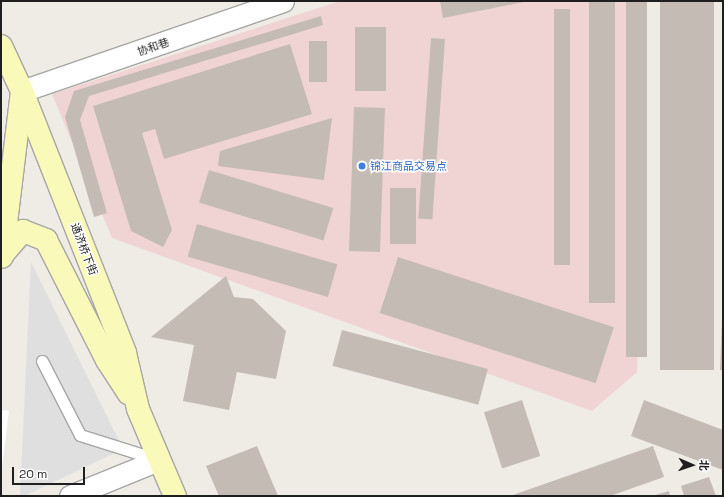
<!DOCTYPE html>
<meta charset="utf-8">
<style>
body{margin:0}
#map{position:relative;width:724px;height:497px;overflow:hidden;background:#efebe5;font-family:"Space Grotesk","Noto Sans SC",sans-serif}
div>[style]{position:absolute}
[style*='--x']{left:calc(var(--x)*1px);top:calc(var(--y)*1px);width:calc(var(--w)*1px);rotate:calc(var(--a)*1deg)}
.commercial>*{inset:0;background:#f0d4d4}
.parking>*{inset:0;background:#dfdfdf}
.pier>*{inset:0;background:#fff;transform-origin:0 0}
.building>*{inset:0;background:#c4bbb4;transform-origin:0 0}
.roads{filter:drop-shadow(1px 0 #a6a6a6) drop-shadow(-1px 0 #a6a6a6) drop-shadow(0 1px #a6a6a6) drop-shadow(0 -1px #a6a6a6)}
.lane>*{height:11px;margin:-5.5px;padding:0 5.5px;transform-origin:5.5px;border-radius:5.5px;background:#fff}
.street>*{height:21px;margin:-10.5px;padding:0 10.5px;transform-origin:10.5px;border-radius:10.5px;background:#fff}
.secondary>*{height:22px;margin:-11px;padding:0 11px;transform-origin:11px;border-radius:11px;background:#f9f9b9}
.dots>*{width:11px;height:11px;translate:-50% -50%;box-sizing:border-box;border:2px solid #fff;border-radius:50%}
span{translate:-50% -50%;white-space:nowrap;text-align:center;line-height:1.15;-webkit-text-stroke:3px #fff;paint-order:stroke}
.street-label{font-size:11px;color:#1f1f1f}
.shop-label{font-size:11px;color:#366cbe}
.left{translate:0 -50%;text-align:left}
.frame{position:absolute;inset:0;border:2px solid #1f1f1f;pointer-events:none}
.north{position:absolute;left:672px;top:445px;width:40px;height:40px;-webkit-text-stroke:3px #fff;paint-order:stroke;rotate:92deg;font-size:11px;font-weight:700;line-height:16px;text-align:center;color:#1f1f1f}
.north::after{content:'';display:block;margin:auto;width:14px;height:18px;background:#1f1f1f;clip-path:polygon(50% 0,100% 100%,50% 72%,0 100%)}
.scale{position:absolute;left:12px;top:467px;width:73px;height:18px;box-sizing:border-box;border:2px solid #1f1f1f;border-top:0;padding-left:5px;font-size:12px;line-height:14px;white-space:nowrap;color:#1f1f1f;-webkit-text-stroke:3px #fff;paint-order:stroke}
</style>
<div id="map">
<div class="commercial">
<i style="clip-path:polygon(340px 1px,646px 1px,637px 372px,592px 411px,112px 238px,52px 94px)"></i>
</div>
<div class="parking">
<i style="clip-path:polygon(31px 262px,123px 449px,24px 496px,20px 496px)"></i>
</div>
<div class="pier">
<i style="left:1px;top:410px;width:8px;height:86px;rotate:7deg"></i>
</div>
<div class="building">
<i style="clip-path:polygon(440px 1px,524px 1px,524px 2px,443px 18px)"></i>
<i style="left:589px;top:1px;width:26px;height:302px"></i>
<i style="left:626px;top:1px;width:21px;height:356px"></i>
<i style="left:660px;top:1px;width:54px;height:369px"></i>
<i style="left:554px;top:9px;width:16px;height:256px"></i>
<i style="clip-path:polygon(321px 16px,323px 25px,89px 96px,80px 120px,107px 213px,94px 217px,65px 117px,74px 91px)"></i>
<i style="left:355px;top:27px;width:31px;height:64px"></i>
<i style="left:431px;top:38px;width:14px;height:181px;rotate:4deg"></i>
<i style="left:309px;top:41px;width:18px;height:41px"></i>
<i style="clip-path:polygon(290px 44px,312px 114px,164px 159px,155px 129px,142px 133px,172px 230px,163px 247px,131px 231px,93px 106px)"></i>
<i style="left:354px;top:107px;width:31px;height:144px;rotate:2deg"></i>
<i style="clip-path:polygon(332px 118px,324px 180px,218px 166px,220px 151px)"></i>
<i style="left:209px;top:170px;width:130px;height:34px;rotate:17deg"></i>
<i style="left:390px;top:188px;width:26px;height:56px"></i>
<i style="left:197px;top:224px;width:146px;height:34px;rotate:16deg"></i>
<i style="left:398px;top:257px;width:227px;height:59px;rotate:18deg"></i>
<i style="clip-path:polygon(226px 276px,234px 297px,253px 299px,286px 331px,276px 379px,237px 372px,229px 410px,183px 401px,194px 345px,151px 337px)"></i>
<i style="clip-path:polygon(722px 319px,723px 319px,723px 370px,720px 370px)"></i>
<i style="left:342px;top:330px;width:151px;height:37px;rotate:15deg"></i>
<i style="left:522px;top:400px;width:59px;height:40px;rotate:72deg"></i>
<i style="clip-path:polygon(644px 400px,723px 430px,723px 470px,631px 436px)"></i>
<i style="clip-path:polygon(257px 446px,278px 496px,219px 496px,206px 466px)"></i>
<i style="clip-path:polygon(653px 446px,664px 477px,610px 496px,510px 496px)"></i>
<i style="clip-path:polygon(709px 477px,716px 496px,684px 496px,681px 486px)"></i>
<i style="clip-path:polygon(669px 491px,670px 496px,652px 496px)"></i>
</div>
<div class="roads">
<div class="lane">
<i style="--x:42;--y:361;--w:83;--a:62.8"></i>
<i style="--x:80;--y:435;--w:80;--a:17.5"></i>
</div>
<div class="street">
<i style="--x:22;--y:91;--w:276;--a:-19"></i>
<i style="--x:70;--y:496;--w:95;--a:-22.2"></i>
</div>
<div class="secondary">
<i style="--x:1;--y:46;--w:50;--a:65"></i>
<i style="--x:22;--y:91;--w:167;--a:96.9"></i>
<i style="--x:22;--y:91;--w:282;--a:68.5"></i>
<i style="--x:125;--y:353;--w:57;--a:76.9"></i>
<i style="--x:138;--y:409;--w:95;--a:67"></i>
<i style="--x:2;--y:255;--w:32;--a:-49"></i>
<i style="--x:23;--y:231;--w:25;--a:21"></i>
<i style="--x:46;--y:240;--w:135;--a:63.1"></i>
<i style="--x:107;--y:360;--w:40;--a:57.1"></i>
</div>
</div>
<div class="dots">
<i style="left:362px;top:166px;background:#3f7fe0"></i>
</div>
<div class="street-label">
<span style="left:153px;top:47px;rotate:-19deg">协和巷</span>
<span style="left:84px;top:249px;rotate:69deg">通济桥下街</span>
</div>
<div class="shop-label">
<span class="left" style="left:370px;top:166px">锦江商品交易点</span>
</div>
<div class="frame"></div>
<div class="north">北</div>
<div class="scale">20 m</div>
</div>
